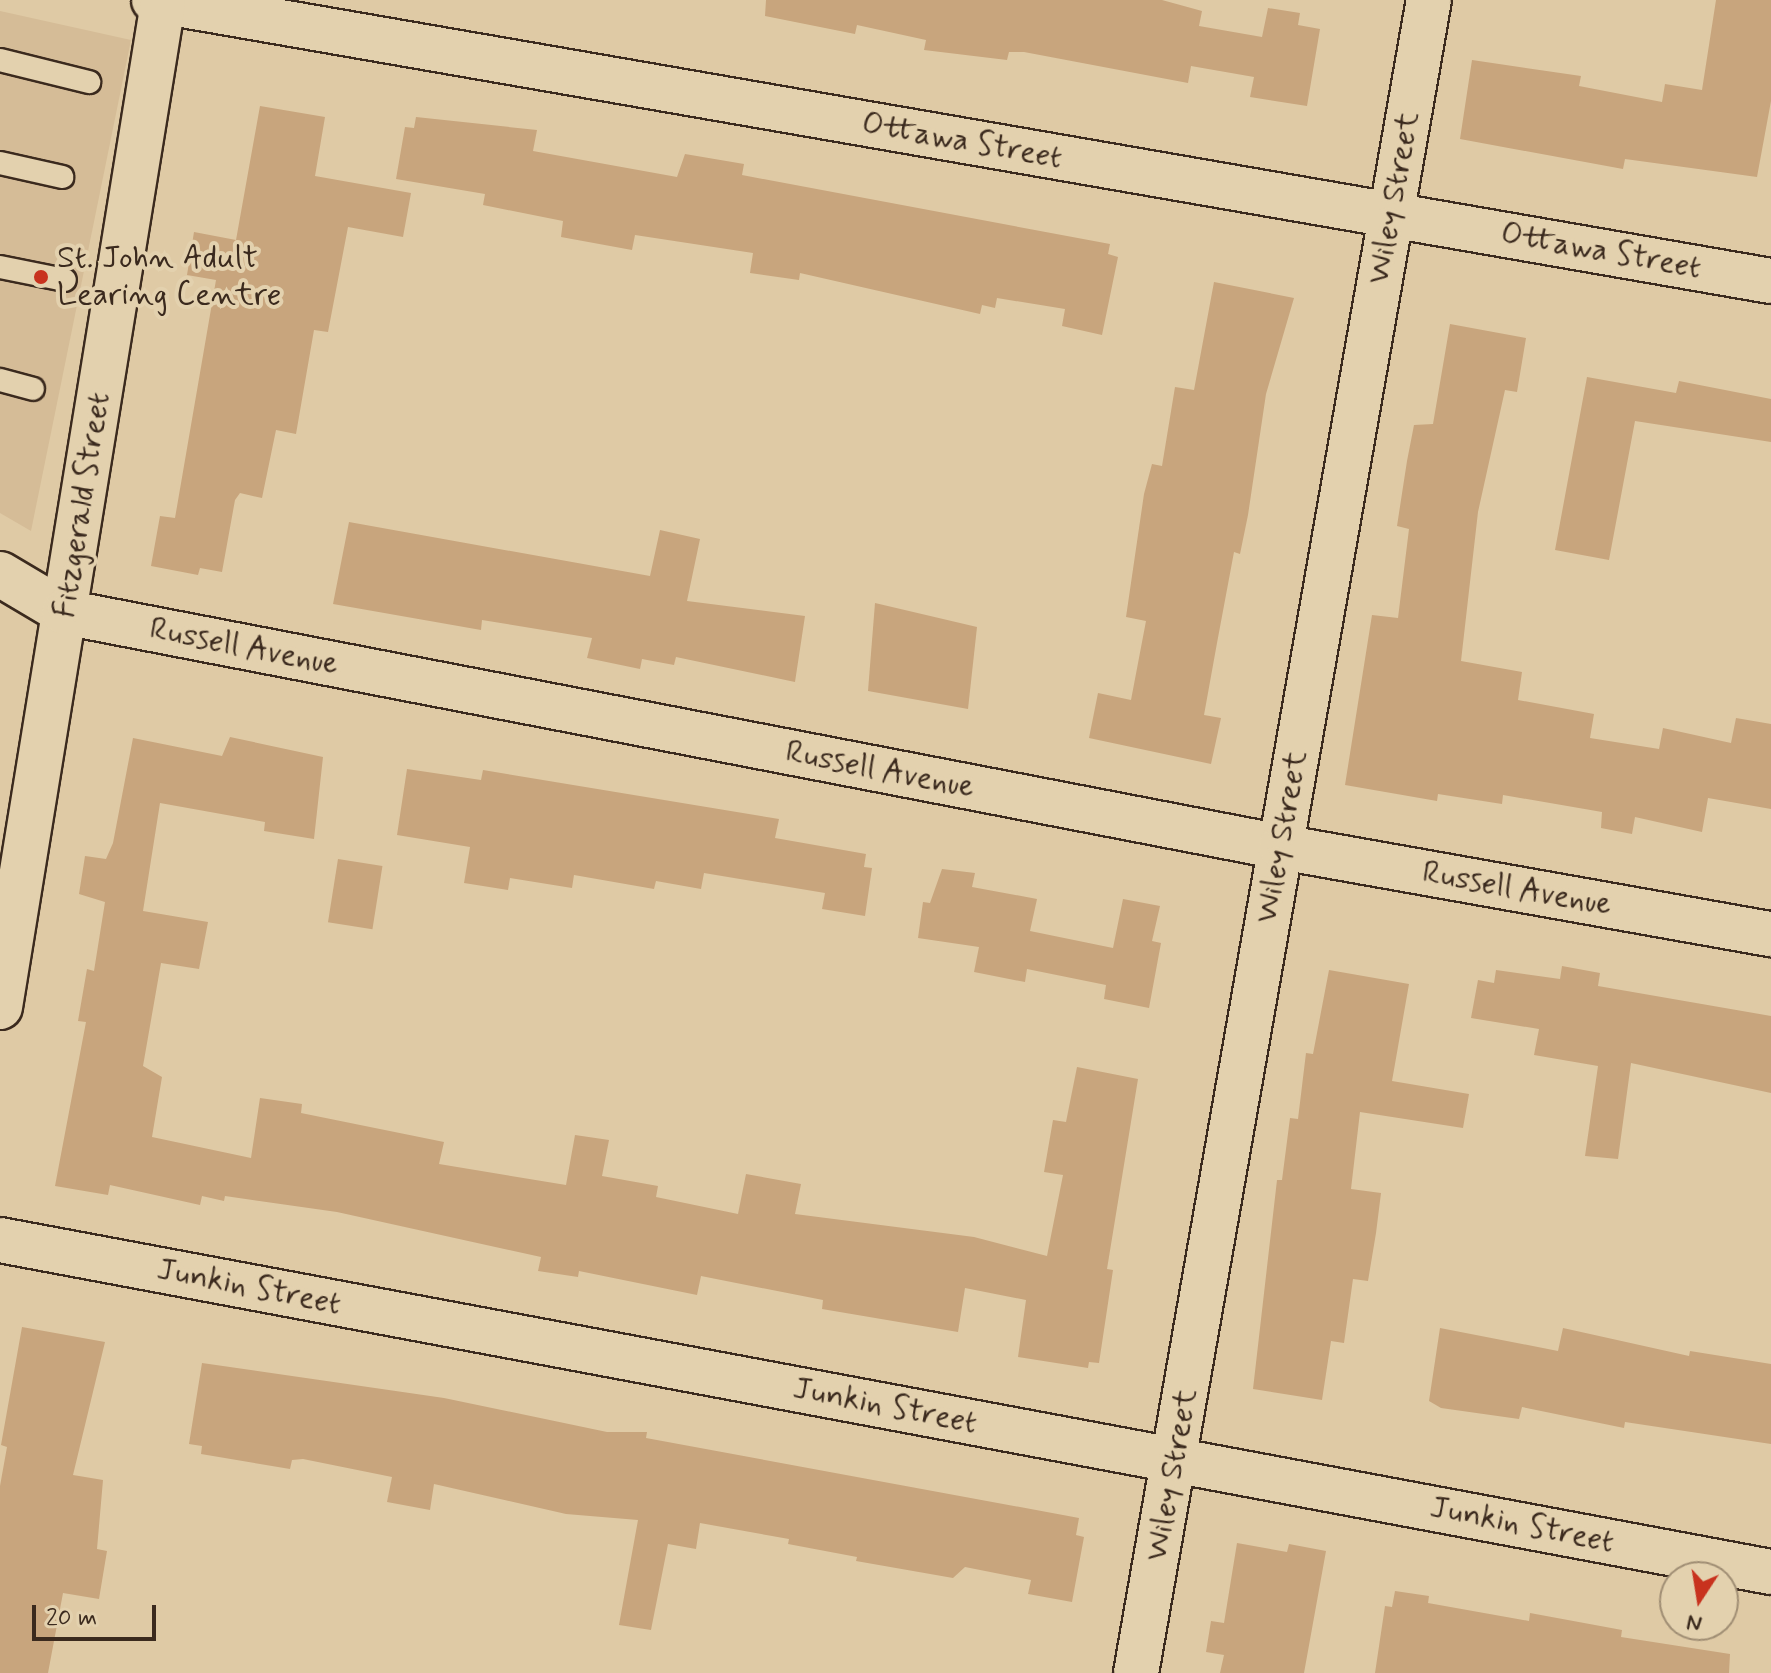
<!DOCTYPE html>
<style>
body{margin:0}
#map{position:relative;width:1771px;height:1673px;overflow:hidden;background:#dfcaa5;font-family:Mynerve,sans-serif}
div>[style]{position:absolute}
[style*='--x']{left:calc(var(--x)*1px);top:calc(var(--y)*1px);width:calc(var(--w)*1px);rotate:calc(var(--a)*1deg)}
.built>*{inset:0;background:#d5bc97}
.building>*{inset:0;background:#c8a57d;transform-origin:0 0}
.roads{filter:drop-shadow(2px 0 #3b2a1e) drop-shadow(-2px 0 #3b2a1e) drop-shadow(0 2px #3b2a1e) drop-shadow(0 -2px #3b2a1e)}
.service>*{height:22px;margin:-11px;padding:0 11px;transform-origin:11px;border-radius:11px;background:#e3d1ae}
.minor>*{height:44px;margin:-22px;padding:0 22px;transform-origin:22px;border-radius:22px;background:#e3d1ae}
.tertiary>*{height:44px;margin:-22px;padding:0 22px;transform-origin:22px;border-radius:22px;background:#e3d1ae}
.dots>*{width:22px;height:22px;translate:-50% -50%;box-sizing:border-box;border:4px solid #e3d1ae;border-radius:50%}
span{translate:-50% -50%;white-space:nowrap;text-align:center;line-height:1.15;-webkit-text-stroke:8px #e3d1ae;paint-order:stroke}
.street-label{font-size:32px;color:#3b2a1e}
.poi-label{font-size:32px;color:#3b2a1e}
.left{translate:0 -50%;text-align:left}
.north{position:absolute;left:1659px;top:1561px;width:80px;height:80px;box-sizing:border-box;background:#e3d1ae;border:2px solid #a08e74;border-radius:50%;rotate:192deg;font-size:22px;font-weight:700;line-height:32px;text-align:center;color:#3b2a1e}
.north::after{content:'';display:block;margin:auto;width:28px;height:36px;background:#c8321e;clip-path:polygon(50% 0,100% 100%,50% 72%,0 100%)}
.scale{position:absolute;left:32px;top:1605px;width:124px;height:36px;box-sizing:border-box;border:4px solid #3b2a1e;border-top:0;padding-left:10px;font-size:24px;line-height:28px;white-space:nowrap;color:#3b2a1e;-webkit-text-stroke:6px #e3d1ae;paint-order:stroke}
</style>
<div id="map">
<div class="built">
<i style="clip-path:polygon(0 11px,131px 40px,31px 531px,0 513px)"></i>
</div>
<div class="building">
<i style="clip-path:polygon(766px 0,1162px 0,1202px 11px,1199px 26px,1262px 37px,1268px 8px,1300px 13px,1298px 25px,1320px 29px,1307px 106px,1250px 97px,1254px 77px,1191px 66px,1188px 83px,1024px 52px,1009px 52px,1007px 60px,924px 50px,926px 40px,857px 25px,855px 34px,765px 16px)"></i>
<i style="clip-path:polygon(1716px 0,1771px 0,1771px 101px,1757px 177px,1625px 159px,1623px 169px,1460px 139px,1472px 60px,1581px 76px,1579px 86px,1662px 102px,1665px 84px,1702px 90px)"></i>
<i style="clip-path:polygon(260px 106px,325px 117px,315px 176px,411px 193px,403px 237px,348px 227px,328px 332px,314px 330px,296px 434px,276px 430px,262px 498px,240px 493px,235px 500px,222px 572px,200px 568px,198px 575px,151px 566px,160px 516px,175px 518px,216px 280px,187px 275px,194px 232px,236px 240px)"></i>
<i style="clip-path:polygon(416px 117px,537px 130px,533px 151px,677px 177px,685px 154px,744px 164px,742px 175px,1110px 244px,1108px 254px,1118px 257px,1102px 335px,1062px 326px,1065px 309px,997px 298px,995px 308px,982px 305px,980px 314px,800px 273px,799px 280px,750px 273px,753px 253px,635px 235px,632px 250px,561px 237px,563px 221px,483px 205px,485px 194px,396px 179px,405px 127px,414px 128px)"></i>
<i style="clip-path:polygon(1214px 282px,1294px 298px,1266px 394px,1248px 515px,1240px 554px,1234px 552px,1217px 643px,1204px 715px,1221px 718px,1211px 764px,1089px 738px,1098px 693px,1131px 700px,1146px 621px,1126px 617px,1144px 494px,1152px 464px,1162px 466px,1175px 387px,1194px 390px)"></i>
<i style="clip-path:polygon(1450px 324px,1526px 338px,1517px 392px,1505px 390px,1478px 512px,1461px 661px,1522px 672px,1518px 700px,1594px 714px,1590px 738px,1659px 749px,1663px 728px,1731px 743px,1736px 718px,1771px 724px,1771px 809px,1708px 798px,1702px 832px,1635px 817px,1632px 834px,1601px 828px,1602px 812px,1503px 795px,1502px 804px,1438px 794px,1437px 801px,1345px 785px,1372px 615px,1398px 618px,1409px 529px,1397px 526px,1407px 461px,1414px 425px,1433px 424px)"></i>
<i style="clip-path:polygon(1587px 377px,1676px 393px,1679px 381px,1771px 399px,1771px 442px,1635px 421px,1609px 560px,1555px 550px)"></i>
<i style="clip-path:polygon(349px 522px,650px 576px,660px 530px,700px 539px,687px 601px,805px 616px,795px 682px,676px 657px,674px 665px,642px 659px,640px 669px,587px 658px,592px 638px,482px 620px,481px 630px,333px 604px)"></i>
<i style="clip-path:polygon(875px 603px,977px 627px,968px 709px,868px 691px)"></i>
<i style="clip-path:polygon(230px 737px,323px 757px,314px 839px,264px 831px,265px 822px,160px 803px,143px 911px,208px 922px,199px 969px,161px 963px,143px 1066px,162px 1077px,152px 1137px,251px 1158px,260px 1098px,302px 1104px,301px 1113px,444px 1142px,439px 1164px,566px 1185px,575px 1135px,609px 1140px,602px 1176px,658px 1186px,656px 1197px,738px 1214px,746px 1174px,801px 1184px,795px 1214px,974px 1237px,1047px 1256px,1063px 1175px,1044px 1172px,1053px 1120px,1066px 1122px,1077px 1067px,1138px 1079px,1107px 1269px,1113px 1270px,1099px 1363px,1089px 1362px,1088px 1368px,1018px 1357px,1026px 1300px,965px 1288px,958px 1332px,822px 1309px,823px 1300px,701px 1276px,697px 1295px,579px 1271px,578px 1277px,538px 1271px,541px 1257px,337px 1212px,225px 1196px,224px 1201px,202px 1196px,200px 1205px,110px 1185px,108px 1195px,55px 1186px,86px 1022px,78px 1021px,87px 969px,94px 971px,105px 902px,79px 894px,85px 856px,106px 859px,113px 843px,133px 738px,222px 756px)"></i>
<i style="clip-path:polygon(407px 769px,481px 780px,483px 770px,779px 819px,775px 838px,866px 854px,864px 867px,872px 868px,865px 916px,822px 909px,825px 893px,704px 873px,701px 889px,656px 881px,654px 889px,574px 875px,572px 888px,510px 878px,508px 890px,464px 883px,470px 847px,397px 835px)"></i>
<i style="left:338px;top:859px;width:45px;height:64px;rotate:9deg"></i>
<i style="clip-path:polygon(942px 869px,975px 873px,972px 887px,1037px 899px,1030px 931px,1113px 948px,1123px 899px,1160px 906px,1152px 941px,1161px 943px,1149px 1008px,1104px 999px,1106px 985px,1027px 969px,1025px 982px,974px 972px,979px 947px,918px 938px,923px 902px,930px 903px)"></i>
<i style="clip-path:polygon(1562px 966px,1600px 973px,1598px 986px,1771px 1016px,1771px 1093px,1631px 1063px,1618px 1159px,1585px 1156px,1598px 1066px,1534px 1055px,1539px 1029px,1471px 1018px,1478px 980px,1494px 983px,1496px 970px,1560px 979px)"></i>
<i style="clip-path:polygon(1329px 970px,1409px 984px,1392px 1081px,1469px 1094px,1463px 1128px,1360px 1112px,1351px 1189px,1381px 1193px,1376px 1233px,1368px 1281px,1353px 1279px,1344px 1343px,1331px 1341px,1322px 1400px,1253px 1389px,1277px 1180px,1282px 1180px,1290px 1118px,1298px 1119px,1306px 1053px,1313px 1054px)"></i>
<i style="clip-path:polygon(22px 1327px,105px 1342px,73px 1475px,103px 1480px,97px 1549px,107px 1551px,99px 1599px,63px 1593px,48px 1673px,0 1673px,0 1486px,7px 1447px,1px 1445px)"></i>
<i style="clip-path:polygon(1440px 1328px,1558px 1351px,1563px 1328px,1689px 1356px,1690px 1351px,1771px 1364px,1771px 1444px,1625px 1422px,1624px 1428px,1522px 1407px,1519px 1419px,1441px 1408px,1429px 1401px)"></i>
<i style="clip-path:polygon(202px 1363px,444px 1398px,607px 1432px,647px 1432px,646px 1438px,1079px 1518px,1076px 1535px,1084px 1537px,1072px 1602px,1028px 1594px,1031px 1580px,965px 1567px,953px 1578px,856px 1561px,857px 1557px,788px 1544px,789px 1539px,700px 1523px,696px 1549px,668px 1544px,651px 1630px,619px 1625px,638px 1520px,566px 1514px,434px 1484px,430px 1510px,387px 1502px,392px 1477px,303px 1459px,292px 1460px,290px 1469px,201px 1454px,202px 1446px,189px 1444px)"></i>
<i style="clip-path:polygon(1237px 1543px,1287px 1552px,1289px 1544px,1326px 1551px,1304px 1673px,1220px 1673px,1224px 1655px,1206px 1652px,1211px 1621px,1224px 1623px)"></i>
<i style="clip-path:polygon(1395px 1591px,1429px 1596px,1428px 1603px,1529px 1621px,1530px 1613px,1622px 1630px,1621px 1637px,1730px 1654px,1729px 1673px,1375px 1673px,1385px 1606px,1392px 1607px)"></i>
</div>
<div class="roads">
<div class="service">
<i style="--x:0;--y:60;--w:92;--a:13.9"></i>
<i style="--x:0;--y:163;--w:64;--a:12.7"></i>
<i style="--x:0;--y:267;--w:66;--a:11.3"></i>
<i style="--x:0;--y:380;--w:34;--a:15"></i>
</div>
<div class="minor">
<i style="--x:154;--y:0;--w:1641;--a:9.86"></i>
<i style="--x:0;--y:1007;--w:1017;--a:-80.78"></i>
<i style="--x:0;--y:1240;--w:1802;--a:10.62"></i>
<i style="--x:1136;--y:1673;--w:1698;--a:-80.07"></i>
</div>
<div class="tertiary">
<i style="--x:0;--y:574;--w:74;--a:30.7"></i>
<i style="--x:64;--y:612;--w:1239;--a:10.93"></i>
<i style="--x:1281;--y:847;--w:498;--a:10.1"></i>
</div>
</div>
<div class="dots">
<i style="left:41px;top:277px;background:#c8321e"></i>
</div>
<div class="street-label">
<span style="left:962px;top:141px;rotate:10deg">Ottawa Street</span>
<span style="left:1394px;top:198px;rotate:-80deg">Wiley Street</span>
<span style="left:1601px;top:251px;rotate:10deg">Ottawa Street</span>
<span style="left:82px;top:505px;rotate:-81deg">Fitzgerald Street</span>
<span style="left:244px;top:647px;rotate:11deg">Russell Avenue</span>
<span style="left:880px;top:770px;rotate:11deg">Russell Avenue</span>
<span style="left:1282px;top:837px;rotate:-80deg">Wiley Street</span>
<span style="left:1517px;top:889px;rotate:10deg">Russell Avenue</span>
<span style="left:249px;top:1287px;rotate:11deg">Junkin Street</span>
<span style="left:885px;top:1406px;rotate:11deg">Junkin Street</span>
<span style="left:1172px;top:1475px;rotate:-80deg">Wiley Street</span>
<span style="left:1522px;top:1525px;rotate:11deg">Junkin Street</span>
</div>
<div class="poi-label">
<span class="left" style="left:57px;top:277px">St. John Adult<br>Learing Centre</span>
</div>
<div class="north">N</div>
<div class="scale">20 m</div>
</div>
